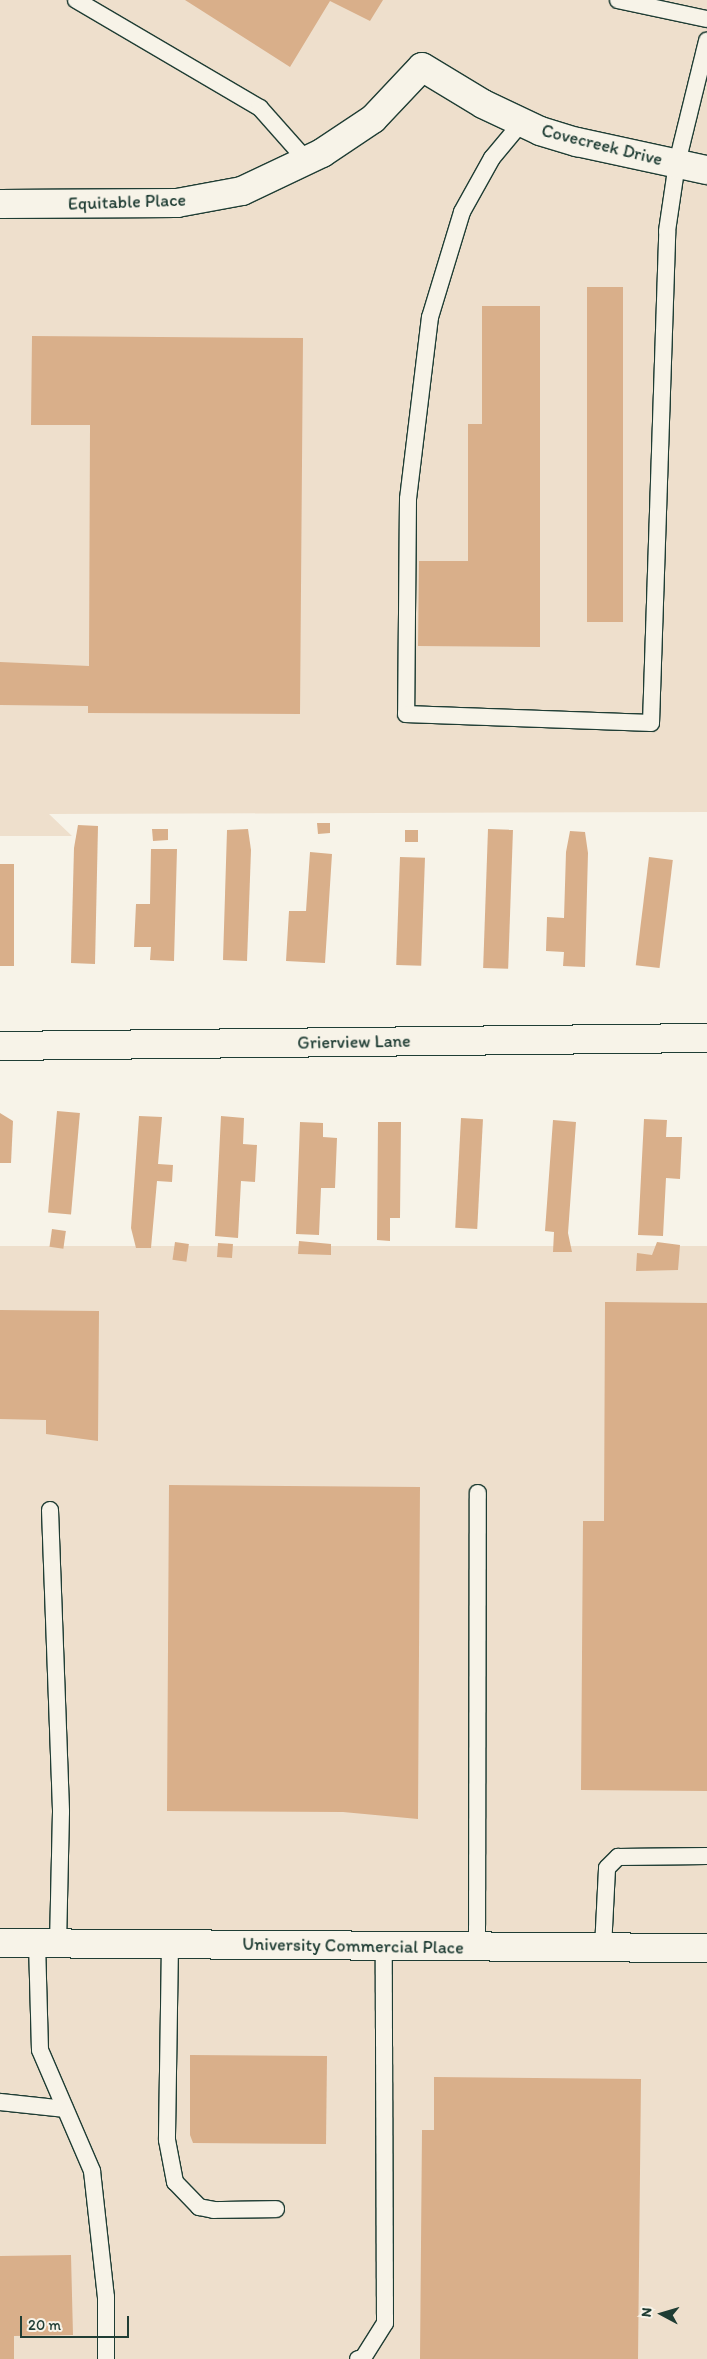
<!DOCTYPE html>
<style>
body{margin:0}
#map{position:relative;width:707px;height:2359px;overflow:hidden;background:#f7f3e8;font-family:Itim,sans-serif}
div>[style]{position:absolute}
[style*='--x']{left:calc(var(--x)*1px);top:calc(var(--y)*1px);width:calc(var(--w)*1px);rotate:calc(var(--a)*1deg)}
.built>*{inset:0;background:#eedfcc;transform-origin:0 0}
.building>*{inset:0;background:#d9af8a;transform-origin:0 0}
.roads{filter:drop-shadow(1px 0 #1f3d34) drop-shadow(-1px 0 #1f3d34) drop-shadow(0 1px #1f3d34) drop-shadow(0 -1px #1f3d34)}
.lane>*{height:16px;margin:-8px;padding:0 8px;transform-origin:8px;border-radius:8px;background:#f7f3e8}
.street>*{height:28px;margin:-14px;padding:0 14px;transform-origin:14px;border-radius:14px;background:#f7f3e8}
span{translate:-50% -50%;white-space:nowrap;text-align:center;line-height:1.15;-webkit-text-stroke:4px #f7f3e8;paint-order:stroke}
.street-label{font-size:18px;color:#1f3d34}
.north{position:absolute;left:637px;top:2289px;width:50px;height:50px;-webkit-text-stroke:4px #f7f3e8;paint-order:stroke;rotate:276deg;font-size:14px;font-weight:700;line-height:20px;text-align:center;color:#1f3d34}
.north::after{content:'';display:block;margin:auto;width:18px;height:22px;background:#1f3d34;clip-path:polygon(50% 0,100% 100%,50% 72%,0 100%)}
.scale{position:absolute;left:20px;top:2316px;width:109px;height:22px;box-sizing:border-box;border:2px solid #1f3d34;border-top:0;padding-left:6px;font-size:15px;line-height:18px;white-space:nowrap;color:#1f3d34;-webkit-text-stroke:4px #f7f3e8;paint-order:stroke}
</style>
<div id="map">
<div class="built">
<i style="clip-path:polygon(0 0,707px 0,707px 812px,49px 814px,72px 836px,0 836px)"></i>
<i style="left:0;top:1246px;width:707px;height:1113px"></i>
</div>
<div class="building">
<i style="clip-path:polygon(185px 0,383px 0,370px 21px,330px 1px,290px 67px)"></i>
<i style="left:587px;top:287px;width:36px;height:335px"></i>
<i style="clip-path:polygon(482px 306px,540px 306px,540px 647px,418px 646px,419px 561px,468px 561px,468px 424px,482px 424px)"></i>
<i style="clip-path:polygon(32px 336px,303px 338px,300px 714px,88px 713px,88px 706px,0 705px,0 662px,89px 666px,90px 425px,31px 425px)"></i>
<i style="clip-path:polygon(317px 823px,330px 823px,330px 833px,318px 834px)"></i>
<i style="clip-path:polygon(78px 825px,98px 826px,95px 964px,71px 963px,74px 848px)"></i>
<i style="clip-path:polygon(152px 829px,168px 829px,168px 840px,153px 841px)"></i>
<i style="clip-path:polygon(248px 829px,251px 850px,247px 961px,223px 960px,227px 830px)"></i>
<i style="left:488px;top:829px;width:25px;height:139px;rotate:2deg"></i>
<i style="left:405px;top:830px;width:13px;height:12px"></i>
<i style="clip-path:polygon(570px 831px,585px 832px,588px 853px,585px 967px,563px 966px,564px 952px,546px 951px,547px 917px,564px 918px,566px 852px)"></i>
<i style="clip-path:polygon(151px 849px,177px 849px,174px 961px,150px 960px,151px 947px,134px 947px,136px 904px,150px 904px)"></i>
<i style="clip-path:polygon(310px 852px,332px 854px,325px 963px,286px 961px,289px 911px,306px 911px)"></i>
<i style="left:400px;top:857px;width:25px;height:108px;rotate:2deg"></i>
<i style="left:649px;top:857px;width:24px;height:109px;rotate:7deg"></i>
<i style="left:0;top:864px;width:14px;height:102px"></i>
<i style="left:57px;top:1111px;width:23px;height:102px;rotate:5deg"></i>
<i style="clip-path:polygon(0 1113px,13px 1121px,11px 1163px,0 1163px)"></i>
<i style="clip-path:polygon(139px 1116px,162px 1117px,158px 1164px,173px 1165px,172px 1182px,157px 1181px,151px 1248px,136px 1248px,131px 1228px)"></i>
<i style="clip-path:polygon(221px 1116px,244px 1118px,243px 1144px,257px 1145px,255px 1182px,241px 1181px,238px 1238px,215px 1236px)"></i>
<i style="left:461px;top:1118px;width:22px;height:110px;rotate:3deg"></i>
<i style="clip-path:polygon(644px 1119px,667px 1120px,666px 1137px,682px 1137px,680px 1179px,666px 1178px,663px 1236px,638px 1235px)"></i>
<i style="clip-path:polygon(553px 1120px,576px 1122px,568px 1233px,572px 1252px,553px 1252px,554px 1232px,545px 1231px)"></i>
<i style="clip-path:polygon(300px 1122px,323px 1123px,323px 1137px,337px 1138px,335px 1188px,321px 1188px,319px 1235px,296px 1234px)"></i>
<i style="clip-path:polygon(378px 1122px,401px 1122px,400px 1218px,390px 1218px,390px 1241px,377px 1240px)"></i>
<i style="left:52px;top:1229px;width:14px;height:18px;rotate:8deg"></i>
<i style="clip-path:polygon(299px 1241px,331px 1244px,331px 1255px,298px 1254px)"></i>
<i style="left:175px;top:1242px;width:14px;height:18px;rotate:8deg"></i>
<i style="clip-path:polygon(657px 1242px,680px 1245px,678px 1270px,636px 1271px,637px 1253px,652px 1255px)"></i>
<i style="left:218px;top:1243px;width:15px;height:14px;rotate:4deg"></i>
<i style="clip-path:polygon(605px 1302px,707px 1303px,707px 1791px,581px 1790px,583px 1521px,604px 1521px)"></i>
<i style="clip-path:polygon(0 1310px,99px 1311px,98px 1441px,46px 1434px,46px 1420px,0 1419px)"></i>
<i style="clip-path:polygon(169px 1485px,420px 1487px,418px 1819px,343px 1812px,167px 1811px)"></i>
<i style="clip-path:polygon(190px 2055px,327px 2056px,326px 2144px,193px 2143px,190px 2135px)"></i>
<i style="clip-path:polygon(434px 2077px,641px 2079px,638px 2359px,420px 2359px,422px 2130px,434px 2130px)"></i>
<i style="clip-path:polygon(71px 2255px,73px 2335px,14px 2336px,14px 2359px,0 2359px,0 2256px)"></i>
</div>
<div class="roads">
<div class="lane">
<i style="--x:76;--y:0;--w:213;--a:30.4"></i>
<i style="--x:260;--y:108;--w:71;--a:48.4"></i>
<i style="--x:618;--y:0;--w:91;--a:12.1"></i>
<i style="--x:522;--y:122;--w:47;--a:129.8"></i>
<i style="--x:492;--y:158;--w:62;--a:119.1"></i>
<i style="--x:462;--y:212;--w:110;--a:106.9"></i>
<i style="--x:430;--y:317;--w:183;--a:96.9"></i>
<i style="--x:408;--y:499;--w:215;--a:90.5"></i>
<i style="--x:406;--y:714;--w:245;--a:2.1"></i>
<i style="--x:651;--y:723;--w:492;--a:-88.1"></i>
<i style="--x:667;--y:231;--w:69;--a:-81.6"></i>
<i style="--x:677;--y:163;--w:126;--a:-76.2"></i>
<i style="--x:50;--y:1510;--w:302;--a:87.9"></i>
<i style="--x:61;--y:1812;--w:131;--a:91.3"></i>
<i style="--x:37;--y:1943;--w:107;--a:88.4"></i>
<i style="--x:40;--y:2050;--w:132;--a:66.7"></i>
<i style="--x:92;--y:2171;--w:127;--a:83.7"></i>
<i style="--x:106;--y:2297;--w:62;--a:90"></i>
<i style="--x:170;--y:1944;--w:196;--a:90.9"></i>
<i style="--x:167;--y:2140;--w:43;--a:79.2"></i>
<i style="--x:175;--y:2182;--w:35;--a:46"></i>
<i style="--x:199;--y:2207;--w:15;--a:11"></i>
<i style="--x:214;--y:2210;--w:62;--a:-0.9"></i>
<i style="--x:477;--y:1947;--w:454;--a:-89.9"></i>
<i style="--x:603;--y:1948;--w:80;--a:-87.1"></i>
<i style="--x:607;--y:1868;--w:16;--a:-45"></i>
<i style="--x:618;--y:1857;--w:89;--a:-0.6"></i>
<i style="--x:0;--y:2102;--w:65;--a:6.1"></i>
<i style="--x:358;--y:2359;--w:5;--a:-11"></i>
<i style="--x:363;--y:2358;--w:41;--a:-57.8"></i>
<i style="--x:385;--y:2323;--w:377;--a:-90.2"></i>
</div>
<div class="street">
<i style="--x:0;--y:204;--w:177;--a:-0.3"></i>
<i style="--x:177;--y:203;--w:66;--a:-10.5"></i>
<i style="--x:242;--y:191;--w:89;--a:-25.4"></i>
<i style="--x:322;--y:153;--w:61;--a:-33.7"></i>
<i style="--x:373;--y:119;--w:71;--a:-46.7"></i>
<i style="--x:422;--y:67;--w:71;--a:31.2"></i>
<i style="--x:483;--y:104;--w:63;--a:25.3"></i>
<i style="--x:540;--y:131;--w:39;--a:17"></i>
<i style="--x:577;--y:142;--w:133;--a:12.2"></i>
<i style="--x:0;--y:1046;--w:707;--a:-0.65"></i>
<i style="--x:0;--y:1943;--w:707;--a:0.41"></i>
</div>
</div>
<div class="street-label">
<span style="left:602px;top:145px;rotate:14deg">Covecreek Drive</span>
<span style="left:127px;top:202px;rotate:-2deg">Equitable Place</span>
<span style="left:354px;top:1042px;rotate:-1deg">Grierview Lane</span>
<span style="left:353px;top:1946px;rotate:1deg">University Commercial Place</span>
</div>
<div class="north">N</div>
<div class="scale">20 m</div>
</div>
